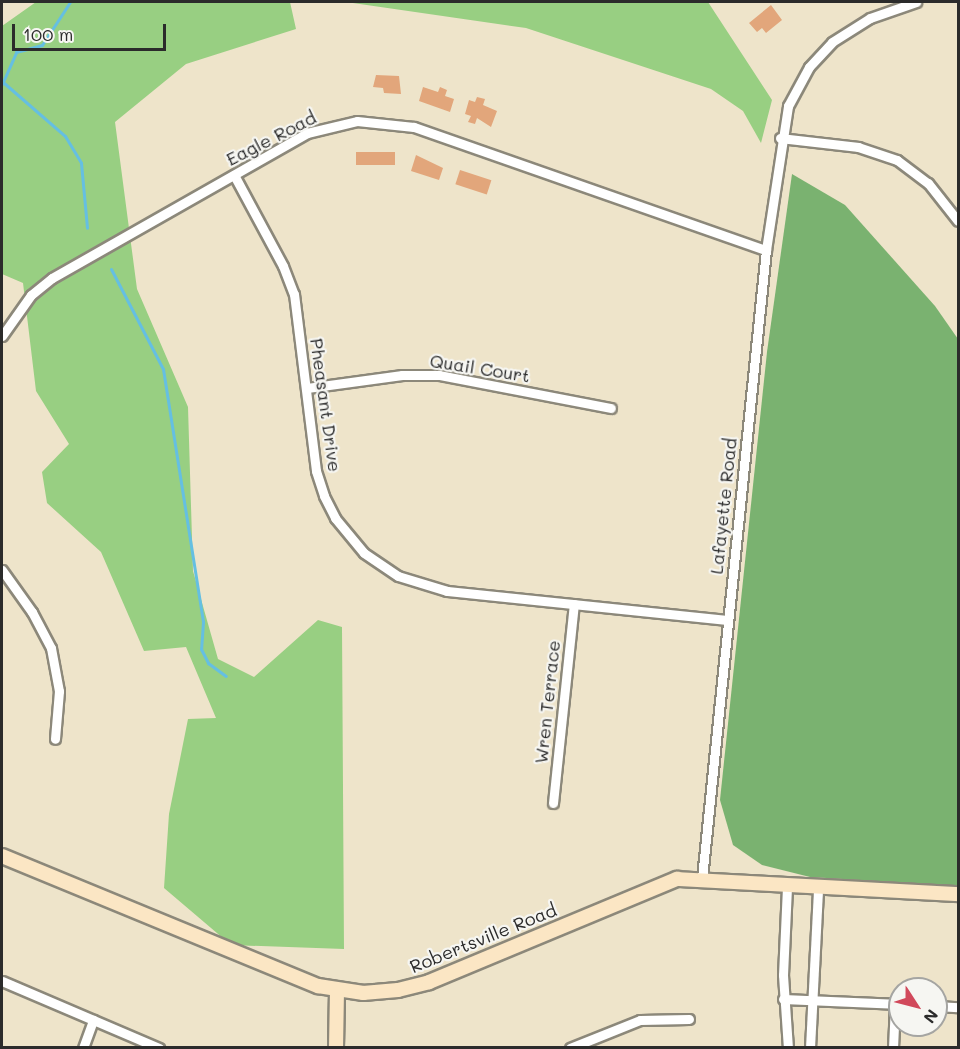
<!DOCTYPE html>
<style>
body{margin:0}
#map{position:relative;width:960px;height:1049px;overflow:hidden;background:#eee4ca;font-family:Mali,sans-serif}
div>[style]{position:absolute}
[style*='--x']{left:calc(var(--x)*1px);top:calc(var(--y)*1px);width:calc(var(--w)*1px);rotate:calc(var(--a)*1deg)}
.green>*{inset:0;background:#98cf82}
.forest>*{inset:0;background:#7ab270}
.stream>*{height:3px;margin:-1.5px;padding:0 1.5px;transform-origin:1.5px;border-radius:1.5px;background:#65bfe2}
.building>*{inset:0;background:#e2a67b;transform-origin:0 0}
.roads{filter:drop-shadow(2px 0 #8c887a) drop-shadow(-2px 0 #8c887a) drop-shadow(0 2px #8c887a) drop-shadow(0 -2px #8c887a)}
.street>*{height:9px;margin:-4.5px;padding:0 4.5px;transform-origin:4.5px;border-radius:4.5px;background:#fff}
.secondary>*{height:14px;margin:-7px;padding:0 7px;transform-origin:7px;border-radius:7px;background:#fbe6c4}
span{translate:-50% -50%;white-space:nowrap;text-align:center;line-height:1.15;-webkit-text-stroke:4.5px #f6f6f2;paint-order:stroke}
.street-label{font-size:18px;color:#2b2b2b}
.frame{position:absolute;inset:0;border:3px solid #2b2b2b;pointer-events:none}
.north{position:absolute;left:888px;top:977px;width:60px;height:60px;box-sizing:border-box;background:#f6f6f2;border:2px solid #a5a5a2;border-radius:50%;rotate:126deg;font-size:16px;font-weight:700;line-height:24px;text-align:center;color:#2b2b2b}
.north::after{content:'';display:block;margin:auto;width:21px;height:27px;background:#d1495b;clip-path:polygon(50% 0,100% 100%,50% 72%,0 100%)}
.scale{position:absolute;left:12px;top:24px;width:154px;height:27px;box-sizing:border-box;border:3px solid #2b2b2b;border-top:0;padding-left:8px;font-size:18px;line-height:21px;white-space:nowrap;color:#2b2b2b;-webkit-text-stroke:4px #f6f6f2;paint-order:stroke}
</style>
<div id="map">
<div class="green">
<i style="clip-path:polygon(36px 2px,290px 2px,296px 29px,186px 64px,115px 122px,137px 289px,188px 407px,193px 571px,218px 659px,254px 677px,318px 620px,342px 627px,344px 949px,231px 945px,164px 888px,169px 814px,188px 719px,216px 718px,186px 647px,144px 651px,101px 552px,47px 503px,42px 472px,69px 444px,36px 391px,23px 283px,2px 274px,2px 26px)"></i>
<i style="clip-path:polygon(346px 2px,708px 2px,772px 100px,761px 143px,743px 111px,711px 89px,526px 28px)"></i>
</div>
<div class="forest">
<i style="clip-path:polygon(792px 174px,845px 205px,935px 306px,958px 339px,958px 886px,810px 877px,762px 865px,733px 845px,720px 800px,767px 352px)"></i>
</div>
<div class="stream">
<i style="--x:4;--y:83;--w:81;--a:41"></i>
<i style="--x:65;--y:136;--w:31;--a:59"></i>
<i style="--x:81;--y:163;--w:65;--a:84.7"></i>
<i style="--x:2;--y:84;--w:35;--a:-66"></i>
<i style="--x:16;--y:52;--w:27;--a:-15"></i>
<i style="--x:42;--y:45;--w:51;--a:-56.9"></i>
<i style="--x:111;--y:269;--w:113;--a:62.5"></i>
<i style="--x:163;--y:369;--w:256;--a:81"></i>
<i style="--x:203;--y:622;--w:27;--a:94"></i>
<i style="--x:201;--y:649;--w:16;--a:63"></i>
<i style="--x:208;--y:663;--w:22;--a:36"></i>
</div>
<div class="building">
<i style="clip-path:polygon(771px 5px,782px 20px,766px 33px,762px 28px,757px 32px,749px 23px)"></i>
<i style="clip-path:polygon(376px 75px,399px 76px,401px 94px,384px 93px,383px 88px,373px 87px)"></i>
<i style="clip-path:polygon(423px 87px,438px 92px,440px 87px,447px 90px,445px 96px,454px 99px,450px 112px,419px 101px)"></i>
<i style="clip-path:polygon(477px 97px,485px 99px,483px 105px,497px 111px,491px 127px,477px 118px,475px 124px,468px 122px,471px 116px,465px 114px,469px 100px,475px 102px)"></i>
<i style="left:356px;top:152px;width:39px;height:13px"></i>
<i style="clip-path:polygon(416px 155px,443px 168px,439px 180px,411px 171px)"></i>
<i style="left:460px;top:170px;width:33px;height:15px;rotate:18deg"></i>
</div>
<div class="roads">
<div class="street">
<i style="--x:780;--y:138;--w:79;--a:6.6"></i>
<i style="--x:858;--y:147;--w:41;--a:18.4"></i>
<i style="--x:897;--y:160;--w:39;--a:37"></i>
<i style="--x:928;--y:183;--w:48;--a:51.7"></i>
<i style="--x:234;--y:175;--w:103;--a:61.7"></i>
<i style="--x:283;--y:266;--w:30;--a:69"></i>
<i style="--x:294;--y:294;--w:178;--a:82.9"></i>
<i style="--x:316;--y:471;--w:26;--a:72"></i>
<i style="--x:324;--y:496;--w:25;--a:63"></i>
<i style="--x:335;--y:518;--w:45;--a:50.4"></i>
<i style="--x:364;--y:553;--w:41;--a:34.1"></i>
<i style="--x:398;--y:576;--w:51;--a:17"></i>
<i style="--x:447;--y:591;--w:282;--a:5.9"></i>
<i style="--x:2;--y:336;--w:50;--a:-54.7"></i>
<i style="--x:31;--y:295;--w:27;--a:-39"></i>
<i style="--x:52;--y:278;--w:293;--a:-29.6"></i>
<i style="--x:307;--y:133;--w:51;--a:-13.5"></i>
<i style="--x:357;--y:121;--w:57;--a:6"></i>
<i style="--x:414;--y:127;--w:373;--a:19.3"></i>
<i style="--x:307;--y:388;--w:96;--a:-7.8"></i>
<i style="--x:402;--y:375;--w:37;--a:0"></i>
<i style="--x:439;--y:375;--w:175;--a:10.9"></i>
<i style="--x:2;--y:570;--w:52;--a:54.5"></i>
<i style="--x:32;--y:612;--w:41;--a:62.2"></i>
<i style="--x:51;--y:648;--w:44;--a:79.5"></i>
<i style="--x:59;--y:691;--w:48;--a:94.8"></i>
<i style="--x:553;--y:803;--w:200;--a:-84"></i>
<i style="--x:702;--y:878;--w:631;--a:-84.18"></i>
<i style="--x:766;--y:250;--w:146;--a:-81.3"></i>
<i style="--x:788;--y:106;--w:44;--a:-61.7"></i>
<i style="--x:809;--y:67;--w:34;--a:-47"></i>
<i style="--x:832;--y:42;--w:45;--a:-32.3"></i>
<i style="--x:870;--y:18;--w:49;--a:-19.2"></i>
<i style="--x:787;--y:887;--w:88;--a:92.6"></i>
<i style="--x:783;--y:975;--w:73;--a:86.1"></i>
<i style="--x:2;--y:981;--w:171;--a:23.1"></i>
<i style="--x:783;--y:999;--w:117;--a:2.4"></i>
<i style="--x:936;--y:1006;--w:22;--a:3"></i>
<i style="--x:83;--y:1048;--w:30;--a:-70"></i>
<i style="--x:570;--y:1048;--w:75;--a:-21.8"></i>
<i style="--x:640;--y:1020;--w:49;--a:-1.2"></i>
<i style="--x:810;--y:1048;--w:160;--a:-87.1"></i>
<i style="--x:893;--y:1048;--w:44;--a:-87.4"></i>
</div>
<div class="secondary">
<i style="--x:2;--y:856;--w:342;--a:22.4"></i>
<i style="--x:318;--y:986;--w:46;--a:8.8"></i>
<i style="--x:363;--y:993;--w:35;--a:-5"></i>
<i style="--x:398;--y:990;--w:32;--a:-14"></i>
<i style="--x:429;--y:982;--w:269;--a:-22.6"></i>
<i style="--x:677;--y:879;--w:281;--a:3.1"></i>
<i style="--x:336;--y:1048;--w:58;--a:-89"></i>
</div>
</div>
<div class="street-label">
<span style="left:271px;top:138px;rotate:-27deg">Eagle Road</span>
<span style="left:480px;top:368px;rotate:9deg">Quail Court</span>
<span style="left:326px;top:405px;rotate:82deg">Pheasant Drive</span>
<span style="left:723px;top:506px;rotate:-84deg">Lafayette Road</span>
<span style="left:547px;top:702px;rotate:-84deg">Wren Terrace</span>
<span style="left:483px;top:938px;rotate:-22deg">Robertsville Road</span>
</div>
<div class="frame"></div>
<div class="north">N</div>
<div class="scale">100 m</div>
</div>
